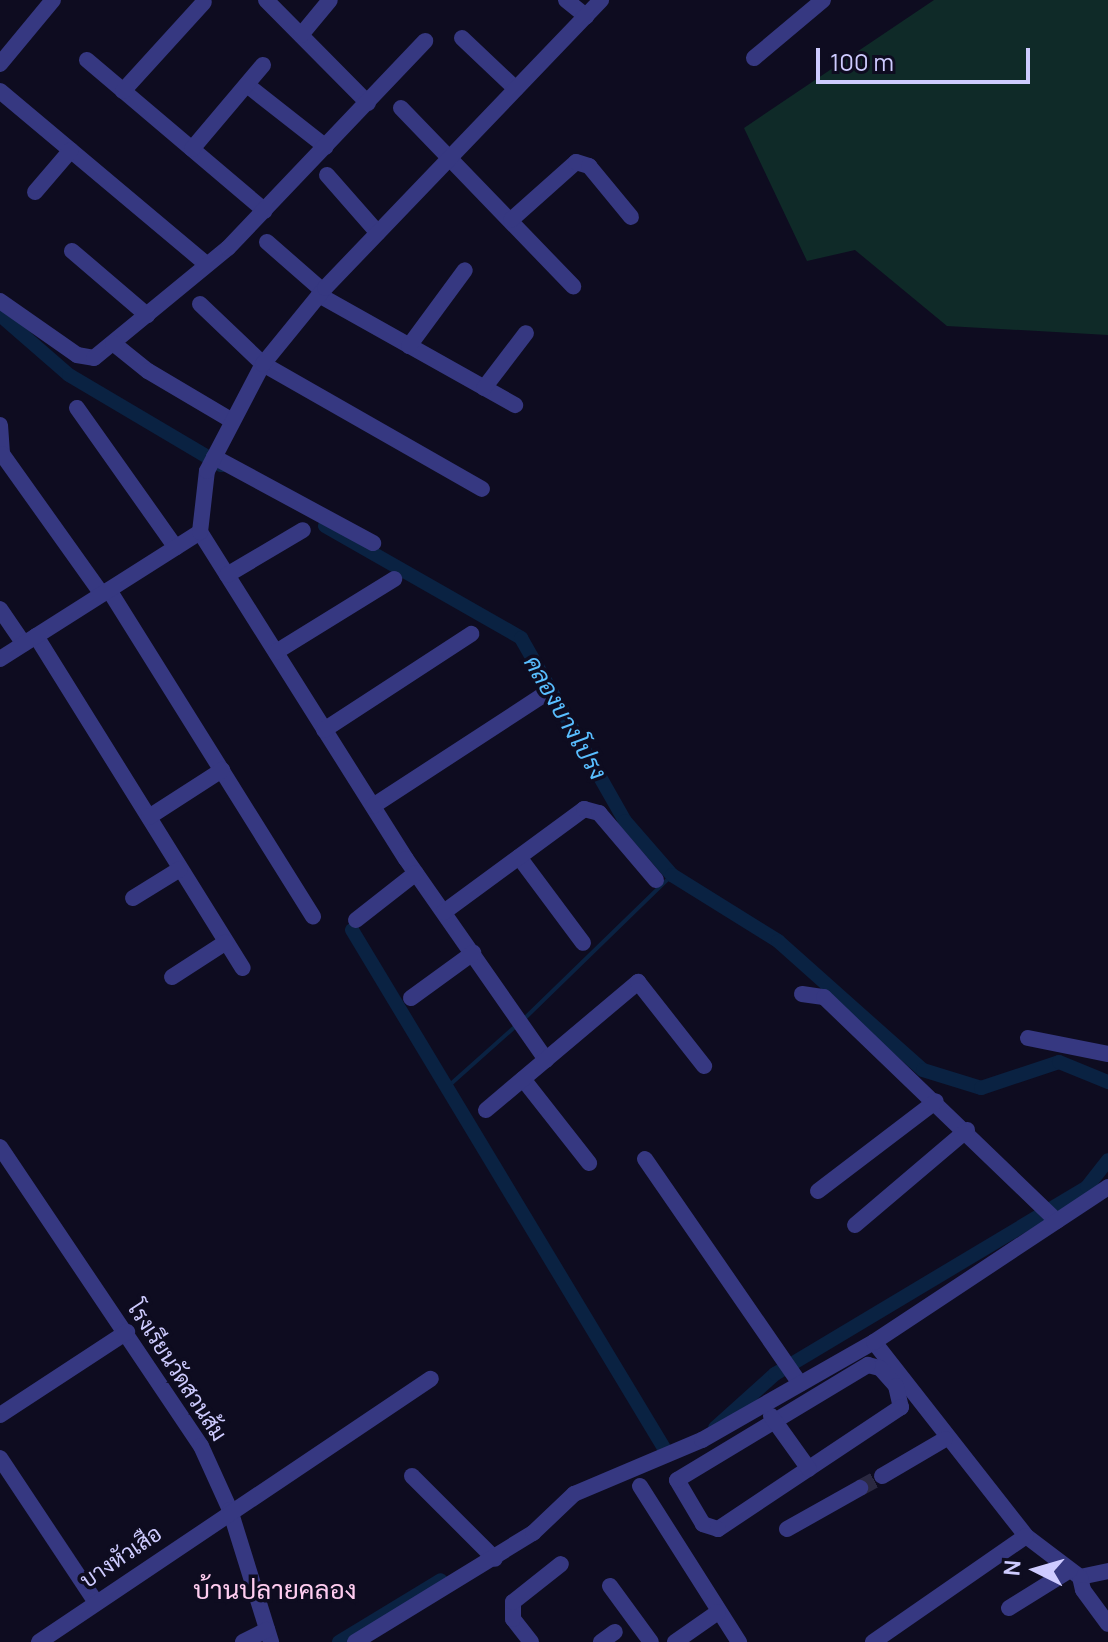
<!DOCTYPE html>
<meta charset="utf-8">
<style>
body{margin:0}
#map{position:relative;width:1108px;height:1642px;overflow:hidden;background:#0e0c20;font-family:Manrope,Sarabun,sans-serif}
div>[style]{position:absolute}
[style*='--x']{left:calc(var(--x)*1px);top:calc(var(--y)*1px);width:calc(var(--w)*1px);rotate:calc(var(--a)*1deg)}
.green>*{inset:0;background:#0f2a28}
.stream>*{height:4px;margin:-2px;padding:0 2px;transform-origin:2px;border-radius:2px;background:#0a2242}
.canal>*{height:14px;margin:-7px;padding:0 7px;transform-origin:7px;border-radius:7px;background:#0a2242}
.minor-tunnel>*{height:16px;margin-top:-8px;transform-origin:0;background:repeating-linear-gradient(90deg,#2b2941 0 16px,transparent 0 24px)}
.minor>*{height:16px;margin:-8px;padding:0 8px;transform-origin:8px;border-radius:8px;background:#363881}
span{translate:-50% -50%;white-space:nowrap;text-align:center;line-height:1.15;-webkit-text-stroke:7px #0e0c20;paint-order:stroke}
.street-label{font-size:22px;color:#cecbff}
.water-label{font-size:24px;color:#59beff;font-style:italic}
.quarter-label{font-size:26px;color:#ffcdf0}
.north{position:absolute;left:996px;top:1530px;width:80px;height:80px;-webkit-text-stroke:6px #0e0c20;paint-order:stroke;rotate:275deg;font-size:22px;font-weight:700;line-height:32px;text-align:center;color:#cecbff}
.north::after{content:'';display:block;margin:auto;width:28px;height:36px;background:#cecbff;clip-path:polygon(50% 0,100% 100%,50% 72%,0 100%)}
.scale{position:absolute;left:816px;top:48px;width:214px;height:36px;box-sizing:border-box;border:4px solid #cecbff;border-top:0;padding-left:10px;font-size:24px;line-height:28px;white-space:nowrap;color:#cecbff;-webkit-text-stroke:6px #0e0c20;paint-order:stroke}
</style>
<div id="map">
<div class="green">
<i style="clip-path:polygon(934px 0,1108px 0,1108px 335px,947px 326px,855px 250px,807px 261px,744px 128px)"></i>
</div>
<div class="stream">
<i style="--x:524;--y:1019;--w:206;--a:-44.2"></i>
<i style="--x:444;--y:1090;--w:98;--a:-41.7"></i>
</div>
<div class="canal">
<i style="--x:0;--y:315;--w:91;--a:41"></i>
<i style="--x:69;--y:375;--w:177;--a:30.6"></i>
<i style="--x:325;--y:526;--w:226;--a:29.7"></i>
<i style="--x:521;--y:638;--w:210;--a:60.4"></i>
<i style="--x:625;--y:821;--w:72;--a:49"></i>
<i style="--x:672;--y:875;--w:125;--a:31.9"></i>
<i style="--x:778;--y:941;--w:194;--a:41.7"></i>
<i style="--x:923;--y:1070;--w:61;--a:17.2"></i>
<i style="--x:981;--y:1088;--w:82;--a:-18.4"></i>
<i style="--x:1059;--y:1062;--w:53;--a:22.2"></i>
<i style="--x:352;--y:930;--w:611;--a:58.94"></i>
<i style="--x:715;--y:1428;--w:81;--a:-42"></i>
<i style="--x:775;--y:1374;--w:364;--a:-30.9"></i>
<i style="--x:1087;--y:1187;--w:34;--a:-52"></i>
<i style="--x:339;--y:1642;--w:119;--a:-31.3"></i>
</div>
<div class="minor-tunnel">
<i style="--x:860;--y:1488;--w:25;--a:-29"></i>
</div>
<div class="minor">
<i style="--x:266;--y:0;--w:145;--a:45.3"></i>
<i style="--x:566;--y:0;--w:26;--a:39"></i>
<i style="--x:301;--y:35;--w:45;--a:-50.4"></i>
<i style="--x:462;--y:38;--w:74;--a:43.4"></i>
<i style="--x:754;--y:58;--w:90;--a:-40"></i>
<i style="--x:87;--y:60;--w:233;--a:40.3"></i>
<i style="--x:0;--y:64;--w:83;--a:-50.4"></i>
<i style="--x:247;--y:85;--w:100;--a:38.1"></i>
<i style="--x:0;--y:91;--w:270;--a:40"></i>
<i style="--x:123;--y:91;--w:120;--a:-47.7"></i>
<i style="--x:401;--y:108;--w:248;--a:46"></i>
<i style="--x:192;--y:149;--w:110;--a:-49.8"></i>
<i style="--x:327;--y:175;--w:77;--a:48.7"></i>
<i style="--x:35;--y:192;--w:55;--a:-49.4"></i>
<i style="--x:511;--y:220;--w:87;--a:-41.7"></i>
<i style="--x:576;--y:162;--w:14;--a:17"></i>
<i style="--x:589;--y:166;--w:66;--a:50.5"></i>
<i style="--x:267;--y:242;--w:74;--a:41.2"></i>
<i style="--x:72;--y:251;--w:99;--a:40.5"></i>
<i style="--x:319;--y:295;--w:225;--a:29.3"></i>
<i style="--x:0;--y:301;--w:94;--a:35"></i>
<i style="--x:77;--y:355;--w:17;--a:10"></i>
<i style="--x:94;--y:358;--w:173;--a:-39.4"></i>
<i style="--x:228;--y:248;--w:286;--a:-46.4"></i>
<i style="--x:200;--y:304;--w:87;--a:43.6"></i>
<i style="--x:263;--y:364;--w:252;--a:29.7"></i>
<i style="--x:113;--y:343;--w:45;--a:38.7"></i>
<i style="--x:148;--y:371;--w:96;--a:30.6"></i>
<i style="--x:409;--y:346;--w:94;--a:-53.6"></i>
<i style="--x:484;--y:388;--w:69;--a:-52.6"></i>
<i style="--x:77;--y:408;--w:171;--a:54.7"></i>
<i style="--x:0;--y:425;--w:29;--a:86"></i>
<i style="--x:2;--y:454;--w:172;--a:54.5"></i>
<i style="--x:214;--y:457;--w:181;--a:28.4"></i>
<i style="--x:200;--y:532;--w:386;--a:57.8"></i>
<i style="--x:406;--y:859;--w:245;--a:55.1"></i>
<i style="--x:227;--y:575;--w:88;--a:-30.6"></i>
<i style="--x:109;--y:590;--w:385;--a:58"></i>
<i style="--x:0;--y:609;--w:42;--a:55.6"></i>
<i style="--x:36;--y:636;--w:391;--a:58.1"></i>
<i style="--x:276;--y:652;--w:139;--a:-31.7"></i>
<i style="--x:0;--y:659;--w:237;--a:-32.4"></i>
<i style="--x:200;--y:532;--w:61;--a:-83.5"></i>
<i style="--x:207;--y:471;--w:121;--a:-62.4"></i>
<i style="--x:263;--y:364;--w:98;--a:-50.8"></i>
<i style="--x:325;--y:288;--w:399;--a:-46.2"></i>
<i style="--x:324;--y:730;--w:176;--a:-33.1"></i>
<i style="--x:373;--y:806;--w:205;--a:-33.1"></i>
<i style="--x:149;--y:817;--w:87;--a:-32.8"></i>
<i style="--x:519;--y:857;--w:107;--a:53.3"></i>
<i style="--x:133;--y:898;--w:55;--a:-31.7"></i>
<i style="--x:444;--y:912;--w:174;--a:-36.3"></i>
<i style="--x:584;--y:809;--w:16;--a:15"></i>
<i style="--x:599;--y:813;--w:88;--a:49.6"></i>
<i style="--x:356;--y:920;--w:76;--a:-38.1"></i>
<i style="--x:172;--y:977;--w:64;--a:-32.9"></i>
<i style="--x:802;--y:994;--w:22;--a:8"></i>
<i style="--x:824;--y:997;--w:323;--a:43.9"></i>
<i style="--x:411;--y:998;--w:77;--a:-36"></i>
<i style="--x:1028;--y:1038;--w:82;--a:11.3"></i>
<i style="--x:523;--y:1079;--w:107;--a:51.8"></i>
<i style="--x:486;--y:1110;--w:199;--a:-40.1"></i>
<i style="--x:638;--y:982;--w:107;--a:51.8"></i>
<i style="--x:0;--y:1147;--w:360;--a:56.1"></i>
<i style="--x:201;--y:1446;--w:70;--a:65.6"></i>
<i style="--x:230;--y:1510;--w:138;--a:72.7"></i>
<i style="--x:645;--y:1159;--w:273;--a:55.4"></i>
<i style="--x:818;--y:1191;--w:148;--a:-37.3"></i>
<i style="--x:855;--y:1225;--w:147;--a:-40.3"></i>
<i style="--x:874;--y:1342;--w:246;--a:51.9"></i>
<i style="--x:1026;--y:1536;--w:68;--a:37.2"></i>
<i style="--x:1080;--y:1577;--w:29;--a:-12"></i>
<i style="--x:868;--y:1365;--w:12;--a:14"></i>
<i style="--x:880;--y:1368;--w:24;--a:48"></i>
<i style="--x:896;--y:1386;--w:22;--a:77"></i>
<i style="--x:901;--y:1407;--w:220;--a:146.3"></i>
<i style="--x:718;--y:1529;--w:16;--a:-162"></i>
<i style="--x:703;--y:1524;--w:51;--a:-120.6"></i>
<i style="--x:677;--y:1480;--w:223;--a:-31.1"></i>
<i style="--x:0;--y:1415;--w:152;--a:-33.2"></i>
<i style="--x:771;--y:1416;--w:65;--a:54.4"></i>
<i style="--x:0;--y:1458;--w:172;--a:56.4"></i>
<i style="--x:412;--y:1476;--w:117;--a:45"></i>
<i style="--x:882;--y:1476;--w:73;--a:-30.4"></i>
<i style="--x:640;--y:1486;--w:185;--a:57.6"></i>
<i style="--x:787;--y:1529;--w:84;--a:-29.3"></i>
<i style="--x:1080;--y:1577;--w:13;--a:77"></i>
<i style="--x:1083;--y:1590;--w:42;--a:53.7"></i>
<i style="--x:610;--y:1586;--w:69;--a:53.8"></i>
<i style="--x:1009;--y:1608;--w:72;--a:-31.9"></i>
<i style="--x:39;--y:1642;--w:472;--a:-33.9"></i>
<i style="--x:243;--y:1642;--w:27;--a:-27"></i>
<i style="--x:355;--y:1642;--w:209;--a:-31.5"></i>
<i style="--x:533;--y:1533;--w:57;--a:-43.6"></i>
<i style="--x:574;--y:1494;--w:139;--a:-22.9"></i>
<i style="--x:702;--y:1440;--w:198;--a:-29.7"></i>
<i style="--x:874;--y:1342;--w:281;--a:-33.5"></i>
<i style="--x:531;--y:1642;--w:29;--a:-128"></i>
<i style="--x:513;--y:1619;--w:17;--a:-90"></i>
<i style="--x:513;--y:1602;--w:61;--a:-38.4"></i>
<i style="--x:601;--y:1642;--w:17;--a:-36"></i>
<i style="--x:675;--y:1642;--w:52;--a:-34.9"></i>
<i style="--x:873;--y:1642;--w:186;--a:-34.7"></i>
</div>
<div class="street-label">
<span style="left:177px;top:1371px;rotate:57deg">โรงเรียนวัดสวนส้ม</span>
<span style="left:121px;top:1557px;rotate:-34deg">บางหัวเสือ</span>
</div>
<div class="water-label">
<span style="left:566px;top:717px;rotate:60deg">คลองบางโปรง</span>
</div>
<div class="quarter-label">
<span style="left:275px;top:1590px">บ้านปลายคลอง</span>
</div>
<div class="north">N</div>
<div class="scale">100 m</div>
</div>
